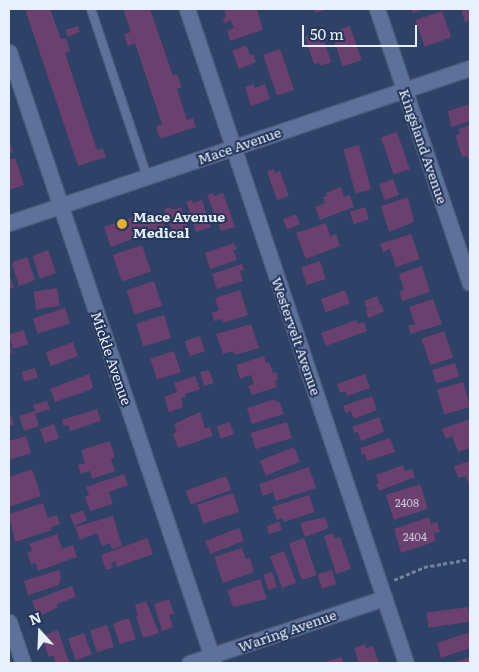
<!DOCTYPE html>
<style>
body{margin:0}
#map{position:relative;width:479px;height:672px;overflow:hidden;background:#2e4166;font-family:Literata,serif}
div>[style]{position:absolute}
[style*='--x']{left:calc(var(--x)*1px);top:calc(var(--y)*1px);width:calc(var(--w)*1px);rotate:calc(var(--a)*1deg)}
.building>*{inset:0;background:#6a406f;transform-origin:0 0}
.path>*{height:2.5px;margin-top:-1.25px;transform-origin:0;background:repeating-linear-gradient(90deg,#73829e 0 4px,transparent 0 6.5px)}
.roads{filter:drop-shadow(1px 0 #4d5b78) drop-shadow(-1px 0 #4d5b78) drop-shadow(0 1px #4d5b78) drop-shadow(0 -1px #4d5b78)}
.lane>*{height:8px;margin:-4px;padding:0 4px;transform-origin:4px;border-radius:4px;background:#5d719a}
.street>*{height:15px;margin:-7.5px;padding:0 7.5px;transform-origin:7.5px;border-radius:7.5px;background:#5d719a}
.dots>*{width:14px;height:14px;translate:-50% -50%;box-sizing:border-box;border:2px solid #24365a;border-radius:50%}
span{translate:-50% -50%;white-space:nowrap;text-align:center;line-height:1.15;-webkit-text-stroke:4px #24365a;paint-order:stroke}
.number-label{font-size:11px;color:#c8c4da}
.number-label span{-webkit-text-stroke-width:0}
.street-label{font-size:14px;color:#e8f0fe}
.poi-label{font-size:14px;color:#e8f0fe;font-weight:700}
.left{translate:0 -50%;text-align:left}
.frame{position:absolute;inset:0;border:10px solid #e8f0fe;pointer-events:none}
.north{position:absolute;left:15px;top:607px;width:50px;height:50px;-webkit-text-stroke:4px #24365a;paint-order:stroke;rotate:340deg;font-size:14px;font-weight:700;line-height:20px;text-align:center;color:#e8f0fe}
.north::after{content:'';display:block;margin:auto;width:18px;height:22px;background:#e8f0fe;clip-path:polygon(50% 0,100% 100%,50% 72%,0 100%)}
.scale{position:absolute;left:302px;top:25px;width:115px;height:22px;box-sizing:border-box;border:2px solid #e8f0fe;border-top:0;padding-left:6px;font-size:15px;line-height:18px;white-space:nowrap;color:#e8f0fe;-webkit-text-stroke:4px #24365a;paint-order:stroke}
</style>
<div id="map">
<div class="building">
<i style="clip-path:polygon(25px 9px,50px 9px,61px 39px,66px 38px,70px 51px,65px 53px,97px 150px,103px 149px,106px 157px,78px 166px)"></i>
<i style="clip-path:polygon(123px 9px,150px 9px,173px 76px,177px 74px,182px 87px,177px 89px,187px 120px,193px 118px,196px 127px,160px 139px,156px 127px,162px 124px,135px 43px,128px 46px,124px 34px,131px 32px)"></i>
<i style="clip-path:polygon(228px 9px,257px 9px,263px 30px,230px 41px,227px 30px,234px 28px,232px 24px,231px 20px,224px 23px,223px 18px,226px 17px,224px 10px)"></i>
<i style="clip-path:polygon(314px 9px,327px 9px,316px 13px)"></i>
<i style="clip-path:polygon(411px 9px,424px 9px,413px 13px)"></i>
<i style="clip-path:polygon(461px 9px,470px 9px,470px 20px,465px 22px)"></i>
<i style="left:442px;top:11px;width:28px;height:28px;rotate:71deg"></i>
<i style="clip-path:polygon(78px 26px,80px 32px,68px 37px,65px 30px)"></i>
<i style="left:350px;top:26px;width:36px;height:20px;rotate:71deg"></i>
<i style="clip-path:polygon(321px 31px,331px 62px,320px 66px,319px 63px,314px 64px,305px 37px)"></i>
<i style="clip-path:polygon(246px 45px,250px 55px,253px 54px,256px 62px,239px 69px,232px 51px)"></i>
<i style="left:280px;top:49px;width:43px;height:18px;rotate:71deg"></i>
<i style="clip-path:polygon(254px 84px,255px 88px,265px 84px,270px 99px,251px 106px,245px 87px)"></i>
<i style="clip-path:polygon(470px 104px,470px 121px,451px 127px,448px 111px)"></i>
<i style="clip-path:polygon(470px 125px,470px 158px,468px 159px,467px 156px,462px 157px,455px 135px,460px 134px,458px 129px)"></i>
<i style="left:397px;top:132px;width:39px;height:17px;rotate:71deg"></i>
<i style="clip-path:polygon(9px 140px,13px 152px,9px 153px)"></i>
<i style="left:359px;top:145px;width:46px;height:16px;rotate:75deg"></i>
<i style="clip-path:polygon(15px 158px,24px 185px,9px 190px,9px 160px)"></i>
<i style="clip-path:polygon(274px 169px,275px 173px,280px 171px,289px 196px,277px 200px,267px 171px)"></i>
<i style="left:393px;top:179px;width:17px;height:15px;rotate:69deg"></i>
<i style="clip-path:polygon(341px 187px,344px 197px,350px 195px,354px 207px,320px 220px,315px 207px,325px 203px,323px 197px,327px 196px,326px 193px)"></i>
<i style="clip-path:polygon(213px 193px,214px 196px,223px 193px,235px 227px,221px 231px,207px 195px)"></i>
<i style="clip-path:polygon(408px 197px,414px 222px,389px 232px,381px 206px)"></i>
<i style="clip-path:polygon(192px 200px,193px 203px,202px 200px,211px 227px,196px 232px,186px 201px)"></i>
<i style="clip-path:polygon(171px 207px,172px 210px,181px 207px,190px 233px,175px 239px,164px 209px)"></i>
<i style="left:365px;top:207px;width:13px;height:16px;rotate:72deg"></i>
<i style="clip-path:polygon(159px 213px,166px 232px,158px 235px,157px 230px,111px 247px,104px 227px,133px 217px,135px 221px)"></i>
<i style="left:296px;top:214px;width:11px;height:14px;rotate:68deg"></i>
<i style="clip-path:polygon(326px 223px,330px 236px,336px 234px,340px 246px,306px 259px,296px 233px)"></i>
<i style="clip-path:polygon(411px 234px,420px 259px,396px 267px,390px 249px,383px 252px,380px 244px)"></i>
<i style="clip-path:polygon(234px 243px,237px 249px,233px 250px,237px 260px,210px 269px,205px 253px)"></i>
<i style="left:142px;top:245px;width:28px;height:31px;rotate:71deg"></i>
<i style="clip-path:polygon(48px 250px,56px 273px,40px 279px,33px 258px,35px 255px)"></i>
<i style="clip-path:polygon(27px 257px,35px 280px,19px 286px,12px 264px,13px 262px)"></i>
<i style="left:320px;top:261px;width:19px;height:20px;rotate:72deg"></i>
<i style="clip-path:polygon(242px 264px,244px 270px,240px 271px,243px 281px,217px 289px,212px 274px)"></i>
<i style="clip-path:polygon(422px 266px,430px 292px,402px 301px,399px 292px,404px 290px,399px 274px)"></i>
<i style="clip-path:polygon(9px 273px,14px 288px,9px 289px)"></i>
<i style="left:154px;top:281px;width:26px;height:29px;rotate:72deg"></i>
<i style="left:57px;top:288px;width:18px;height:24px;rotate:81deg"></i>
<i style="clip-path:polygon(240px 290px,248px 315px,223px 323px,222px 319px,214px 321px,212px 313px,219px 310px,215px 298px)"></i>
<i style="left:345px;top:290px;width:14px;height:26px;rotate:69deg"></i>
<i style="left:377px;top:296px;width:9px;height:14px;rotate:69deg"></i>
<i style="clip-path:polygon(433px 299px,442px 324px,411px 334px,408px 326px,415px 324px,409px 307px)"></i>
<i style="left:381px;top:304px;width:8px;height:17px;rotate:67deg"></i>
<i style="left:65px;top:308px;width:16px;height:34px;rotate:72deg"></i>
<i style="left:164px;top:315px;width:24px;height:29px;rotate:73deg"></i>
<i style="clip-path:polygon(356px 320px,358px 324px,364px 322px,367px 331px,326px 346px,321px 333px)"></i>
<i style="clip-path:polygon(251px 324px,259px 348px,235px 355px,233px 351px,223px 354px,216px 334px)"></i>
<i style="left:24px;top:330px;width:15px;height:16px;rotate:74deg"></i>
<i style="left:444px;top:331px;width:28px;height:24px;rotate:71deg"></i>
<i style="left:200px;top:336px;width:16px;height:16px;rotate:72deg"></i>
<i style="clip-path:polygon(9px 342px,12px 353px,9px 354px)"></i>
<i style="left:73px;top:342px;width:15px;height:29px;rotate:70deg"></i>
<i style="left:174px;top:351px;width:22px;height:25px;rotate:72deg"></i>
<i style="clip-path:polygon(264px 356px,266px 364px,269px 362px,273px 373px,276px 372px,278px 380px,275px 381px,277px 387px,252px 395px,248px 386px,254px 384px,251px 375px,240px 379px,236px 365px)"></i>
<i style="left:455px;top:363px;width:14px;height:24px;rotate:73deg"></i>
<i style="left:35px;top:368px;width:10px;height:14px;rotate:73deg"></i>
<i style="clip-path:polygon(209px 370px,214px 383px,204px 386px,200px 372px)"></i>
<i style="clip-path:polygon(89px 374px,93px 387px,90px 390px,55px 402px,50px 389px)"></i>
<i style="clip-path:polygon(365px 374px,370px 388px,347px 396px,345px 391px,340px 393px,337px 384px)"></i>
<i style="clip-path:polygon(195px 376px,200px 389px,185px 394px,186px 397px,181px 398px,183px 407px,169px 412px,164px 397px,177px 392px,174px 383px)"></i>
<i style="left:463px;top:382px;width:26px;height:27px;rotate:74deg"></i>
<i style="clip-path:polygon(372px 396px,377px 410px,354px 419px,351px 411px,346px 413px,343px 406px)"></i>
<i style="clip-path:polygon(275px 399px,276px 402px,279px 401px,284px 414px,252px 424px,247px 408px)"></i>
<i style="clip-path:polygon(47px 401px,50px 409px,35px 414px,39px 426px,24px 431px,19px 416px,35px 411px,33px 405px)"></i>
<i style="clip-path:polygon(97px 409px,101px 421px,70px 431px,68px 425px,64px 426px,62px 420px)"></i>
<i style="clip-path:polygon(200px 412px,205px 428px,210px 427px,213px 436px,178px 448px,173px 434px,177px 432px,174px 424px)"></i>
<i style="clip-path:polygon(11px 415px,14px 425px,9px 426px,9px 416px)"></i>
<i style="clip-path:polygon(379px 417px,384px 432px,361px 441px,358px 432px,355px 433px,352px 427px)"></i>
<i style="clip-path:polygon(470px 419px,470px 448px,458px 452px,452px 436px,446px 439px,442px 429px)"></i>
<i style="left:230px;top:422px;width:13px;height:14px;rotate:72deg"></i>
<i style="left:287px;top:422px;width:17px;height:38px;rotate:73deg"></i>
<i style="left:54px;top:424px;width:15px;height:15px;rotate:70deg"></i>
<i style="clip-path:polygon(26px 436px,31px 453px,9px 460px,9px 441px)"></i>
<i style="clip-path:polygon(390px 438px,395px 452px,367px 461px,365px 454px,362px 455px,360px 448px)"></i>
<i style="clip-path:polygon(110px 441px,115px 457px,111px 459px,115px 471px,92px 479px,90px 471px,81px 474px,78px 465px,85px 463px,81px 450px)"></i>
<i style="left:294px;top:447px;width:16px;height:37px;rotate:68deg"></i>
<i style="clip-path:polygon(470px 461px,470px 489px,466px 476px,458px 478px,454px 466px)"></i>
<i style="clip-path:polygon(403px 465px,405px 471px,412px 469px,415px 477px,379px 491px,376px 484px,379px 483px,376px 475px)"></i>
<i style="clip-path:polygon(309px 467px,316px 488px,276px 501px,273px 492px,263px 496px,259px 484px)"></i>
<i style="clip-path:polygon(32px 469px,41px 496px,9px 507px,9px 477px)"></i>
<i style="clip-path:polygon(124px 474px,128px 485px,109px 492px,113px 504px,90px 511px,85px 497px,89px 495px,86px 487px)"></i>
<i style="left:226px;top:476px;width:15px;height:43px;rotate:70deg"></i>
<i style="left:420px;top:484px;width:26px;height:36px;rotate:72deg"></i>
<i style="left:233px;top:493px;width:20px;height:38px;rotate:72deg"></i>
<i style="clip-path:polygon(309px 495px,315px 512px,284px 522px,282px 518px,277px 520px,272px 507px)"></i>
<i style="clip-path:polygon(43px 503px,48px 518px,57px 515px,60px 524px,51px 527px,52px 530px,15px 542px,9px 514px)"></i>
<i style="left:83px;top:510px;width:11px;height:14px;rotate:68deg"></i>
<i style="clip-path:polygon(113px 516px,122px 546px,112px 549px,110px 543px,102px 546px,97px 533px,80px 540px,75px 527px)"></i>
<i style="clip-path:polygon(325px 517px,329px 528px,305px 537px,300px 523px)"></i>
<i style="clip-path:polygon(429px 517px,431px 524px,437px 522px,440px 532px,434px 534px,436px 541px,401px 553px,394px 529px)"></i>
<i style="clip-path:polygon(279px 521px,282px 530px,269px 534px,267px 526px)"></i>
<i style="left:239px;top:528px;width:14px;height:36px;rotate:69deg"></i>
<i style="clip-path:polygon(333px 533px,335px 539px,340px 537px,351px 569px,336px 574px,324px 536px)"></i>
<i style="clip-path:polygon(57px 534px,62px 549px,73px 545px,77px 557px,38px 571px,36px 563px,31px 564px,27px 552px,32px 551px,29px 544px)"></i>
<i style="clip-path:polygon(147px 538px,153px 554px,117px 567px,115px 561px,111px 563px,113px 568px,106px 570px,101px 555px)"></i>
<i style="left:304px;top:538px;width:39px;height:16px;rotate:71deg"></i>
<i style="clip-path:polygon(242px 548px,246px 559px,250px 558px,254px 572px,223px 583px,214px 557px)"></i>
<i style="left:284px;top:551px;width:34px;height:15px;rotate:69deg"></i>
<i style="clip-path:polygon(59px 570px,61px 577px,59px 585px,28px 595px,24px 581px)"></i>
<i style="left:332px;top:570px;width:15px;height:15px;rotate:74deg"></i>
<i style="left:272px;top:572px;width:16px;height:9px;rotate:72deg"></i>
<i style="clip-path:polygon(260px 579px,267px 599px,233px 607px,227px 590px)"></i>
<i style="clip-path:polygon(72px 586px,76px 597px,57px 604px,58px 607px,38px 617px,32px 601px)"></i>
<i style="clip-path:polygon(169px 599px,174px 614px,169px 615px,173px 627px,162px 631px,154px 604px)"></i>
<i style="clip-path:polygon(146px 601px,159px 633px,143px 638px,136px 616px,138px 615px,135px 605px)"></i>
<i style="left:468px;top:607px;width:15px;height:42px;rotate:82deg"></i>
<i style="left:129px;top:618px;width:22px;height:17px;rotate:72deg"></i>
<i style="left:107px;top:625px;width:23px;height:18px;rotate:72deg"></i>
<i style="clip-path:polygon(58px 630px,69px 662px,65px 663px,56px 663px,53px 656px,49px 657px,41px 636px)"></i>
<i style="clip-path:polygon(470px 632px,470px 648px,441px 658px,437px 643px)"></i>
<i style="left:84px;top:633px;width:23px;height:17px;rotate:70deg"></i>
<i style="clip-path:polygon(365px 644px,366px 648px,373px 646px,379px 663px,359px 663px,354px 648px)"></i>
<i style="clip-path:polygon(341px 657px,344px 663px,321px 663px,328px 661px)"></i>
<i style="clip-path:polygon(470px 657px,470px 663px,452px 663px)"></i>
</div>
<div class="path">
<i style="--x:394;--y:580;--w:33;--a:-23"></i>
<i style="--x:424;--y:567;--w:47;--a:-9.9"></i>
</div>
<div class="roads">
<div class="lane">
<i style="--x:91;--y:9;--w:176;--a:71.5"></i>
</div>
<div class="street">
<i style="--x:187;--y:9;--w:690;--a:71.49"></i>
<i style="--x:377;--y:9;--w:289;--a:71.3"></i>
<i style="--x:9;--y:52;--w:644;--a:71.45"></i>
<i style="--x:9;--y:223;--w:486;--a:-18.6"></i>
<i style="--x:9;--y:622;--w:43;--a:71.1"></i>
<i style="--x:189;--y:663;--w:206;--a:-18.4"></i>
</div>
</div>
<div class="dots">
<i style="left:122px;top:224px;background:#e3ae35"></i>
</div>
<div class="number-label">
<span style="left:407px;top:502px">2408</span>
<span style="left:415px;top:536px">2404</span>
</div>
<div class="street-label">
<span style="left:239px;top:145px;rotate:-19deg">Mace Avenue</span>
<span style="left:424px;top:146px;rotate:71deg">Kingsland Avenue</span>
<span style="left:297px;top:336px;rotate:71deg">Westervelt Avenue</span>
<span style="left:112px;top:358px;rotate:71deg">Mickle Avenue</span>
<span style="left:287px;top:630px;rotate:-19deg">Waring Avenue</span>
</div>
<div class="poi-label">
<span class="left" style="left:133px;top:224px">Mace Avenue<br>Medical</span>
</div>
<div class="frame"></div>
<div class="north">N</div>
<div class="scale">50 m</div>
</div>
